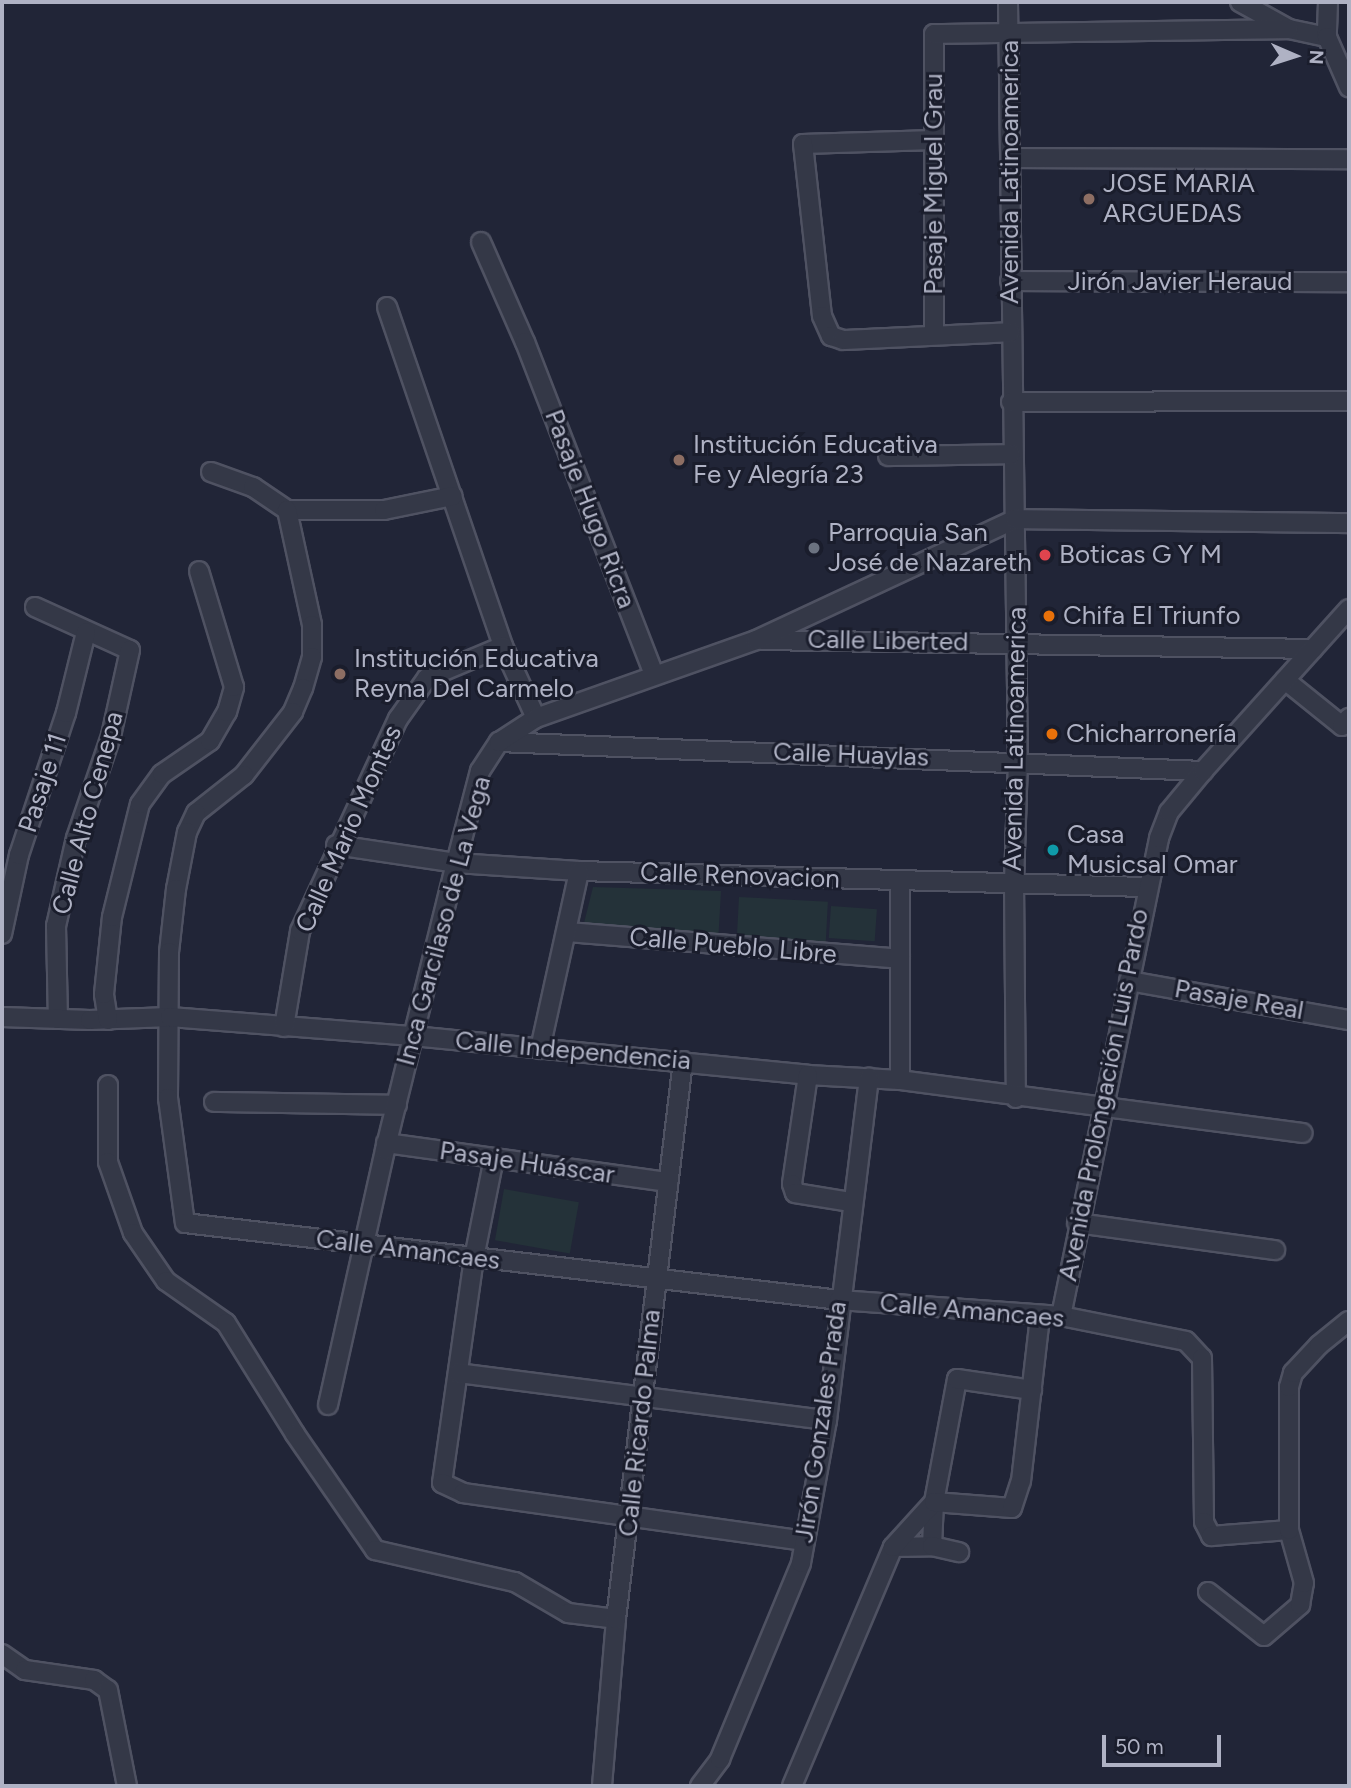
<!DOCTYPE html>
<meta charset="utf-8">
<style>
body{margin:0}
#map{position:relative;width:1351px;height:1788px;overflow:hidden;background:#212537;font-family:Figtree,sans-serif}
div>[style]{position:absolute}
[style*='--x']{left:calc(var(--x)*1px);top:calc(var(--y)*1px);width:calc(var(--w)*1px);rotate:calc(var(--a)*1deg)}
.green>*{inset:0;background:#243239;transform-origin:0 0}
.roads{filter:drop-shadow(2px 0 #4f5262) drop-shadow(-2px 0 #4f5262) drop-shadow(0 2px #4f5262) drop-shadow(0 -2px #4f5262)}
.minor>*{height:18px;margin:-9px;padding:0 9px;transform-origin:9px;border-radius:9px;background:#343847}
.dots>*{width:19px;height:19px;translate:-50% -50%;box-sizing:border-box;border:4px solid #1a1d2c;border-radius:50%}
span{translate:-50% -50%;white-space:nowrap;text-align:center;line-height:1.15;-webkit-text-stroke:6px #1a1d2c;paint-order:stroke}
.street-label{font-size:26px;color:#afb2c4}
.poi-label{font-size:26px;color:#afb2c4}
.left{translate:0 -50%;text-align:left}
.frame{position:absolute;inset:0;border:4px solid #afb2c4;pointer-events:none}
.north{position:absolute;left:1260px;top:21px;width:70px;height:70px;-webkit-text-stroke:5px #1a1d2c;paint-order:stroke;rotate:93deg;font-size:19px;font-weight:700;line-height:28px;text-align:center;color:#afb2c4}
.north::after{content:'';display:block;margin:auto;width:24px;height:32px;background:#afb2c4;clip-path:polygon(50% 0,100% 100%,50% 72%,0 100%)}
.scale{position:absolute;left:1102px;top:1735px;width:119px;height:32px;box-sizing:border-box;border:4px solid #afb2c4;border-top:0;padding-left:9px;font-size:21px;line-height:24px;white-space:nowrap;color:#afb2c4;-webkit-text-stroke:5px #1a1d2c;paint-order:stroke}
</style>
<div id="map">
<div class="green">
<i style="clip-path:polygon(593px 887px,721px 891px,718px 943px,583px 927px)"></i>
<i style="left:739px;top:897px;width:89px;height:43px;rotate:3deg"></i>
<i style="left:831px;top:906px;width:46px;height:32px;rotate:4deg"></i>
<i style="left:504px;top:1189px;width:76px;height:52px;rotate:10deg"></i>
</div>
<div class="roads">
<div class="minor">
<i style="--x:1008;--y:2;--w:759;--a:89.25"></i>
<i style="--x:1018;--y:761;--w:121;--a:91.9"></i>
<i style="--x:1014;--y:882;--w:216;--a:89.5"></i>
<i style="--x:1240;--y:2;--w:56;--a:28.9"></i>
<i style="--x:1289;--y:29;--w:39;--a:12"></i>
<i style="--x:1328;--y:2;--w:35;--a:92"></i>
<i style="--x:1327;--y:37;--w:55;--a:66.3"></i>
<i style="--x:934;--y:140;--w:131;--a:178.3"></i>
<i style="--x:803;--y:144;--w:173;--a:83.7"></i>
<i style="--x:822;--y:316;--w:22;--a:66"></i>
<i style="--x:831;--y:336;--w:13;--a:18"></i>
<i style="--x:843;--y:340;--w:168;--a:-2.7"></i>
<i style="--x:1011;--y:158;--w:338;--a:0.2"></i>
<i style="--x:481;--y:242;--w:109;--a:66.3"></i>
<i style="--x:525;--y:342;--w:357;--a:68.8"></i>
<i style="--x:1010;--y:281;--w:339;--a:0.2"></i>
<i style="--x:387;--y:307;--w:358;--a:71.1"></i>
<i style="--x:503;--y:646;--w:79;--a:65.4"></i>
<i style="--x:934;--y:333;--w:299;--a:-90"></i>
<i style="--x:934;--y:34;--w:355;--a:-0.8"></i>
<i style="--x:1011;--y:402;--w:338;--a:-0.2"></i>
<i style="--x:888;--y:456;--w:123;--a:-0.9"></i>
<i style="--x:211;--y:472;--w:45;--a:19.7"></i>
<i style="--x:253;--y:487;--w:41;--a:34.1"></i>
<i style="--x:287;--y:510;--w:97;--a:0"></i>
<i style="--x:384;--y:510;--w:70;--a:-11.5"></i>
<i style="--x:287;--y:510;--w:118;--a:77.7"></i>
<i style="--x:312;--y:625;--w:32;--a:90"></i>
<i style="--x:312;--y:657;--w:32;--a:106"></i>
<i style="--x:303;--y:688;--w:26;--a:113"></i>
<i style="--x:293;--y:712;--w:80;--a:127.9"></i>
<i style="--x:244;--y:775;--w:61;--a:141.6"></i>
<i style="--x:196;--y:813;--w:21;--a:115"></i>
<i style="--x:187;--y:832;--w:58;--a:100.9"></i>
<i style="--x:176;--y:889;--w:63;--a:96.3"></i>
<i style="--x:169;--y:952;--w:146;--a:90.4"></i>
<i style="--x:168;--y:1098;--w:126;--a:82.3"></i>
<i style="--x:185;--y:1223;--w:659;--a:6.71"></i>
<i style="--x:839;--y:1300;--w:223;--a:4.1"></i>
<i style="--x:1061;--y:1316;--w:127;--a:11.3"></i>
<i style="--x:1186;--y:1341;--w:23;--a:47"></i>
<i style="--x:1202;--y:1358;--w:164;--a:89.3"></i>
<i style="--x:1204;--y:1522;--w:16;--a:63"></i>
<i style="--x:1211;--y:1536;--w:78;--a:-4.4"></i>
<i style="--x:35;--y:607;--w:104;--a:24.4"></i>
<i style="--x:130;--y:650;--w:88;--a:102.5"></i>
<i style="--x:111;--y:736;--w:108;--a:108.9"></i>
<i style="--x:76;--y:838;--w:90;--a:102.8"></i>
<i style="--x:56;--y:926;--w:93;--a:88.8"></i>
<i style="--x:761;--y:640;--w:552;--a:0.93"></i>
<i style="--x:1285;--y:680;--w:73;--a:38.9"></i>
<i style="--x:1342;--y:726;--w:11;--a:-49"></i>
<i style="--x:499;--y:742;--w:705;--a:2.36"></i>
<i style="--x:336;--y:845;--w:121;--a:8.5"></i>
<i style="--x:456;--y:863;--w:123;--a:3.7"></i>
<i style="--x:579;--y:871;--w:566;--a:1.62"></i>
<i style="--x:567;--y:932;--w:334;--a:4.6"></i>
<i style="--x:2;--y:934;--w:81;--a:-77.9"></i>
<i style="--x:19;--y:855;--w:150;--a:-71.7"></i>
<i style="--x:66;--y:713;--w:83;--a:-76.1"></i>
<i style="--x:1129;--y:981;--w:223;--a:10.1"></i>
<i style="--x:2;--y:1017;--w:88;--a:2"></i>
<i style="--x:90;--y:1020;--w:80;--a:-2.1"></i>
<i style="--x:170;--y:1017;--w:244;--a:4.5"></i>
<i style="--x:413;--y:1036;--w:397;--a:5.6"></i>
<i style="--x:808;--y:1075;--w:92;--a:3.1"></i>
<i style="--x:900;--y:1080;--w:406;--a:7.5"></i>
<i style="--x:108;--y:1020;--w:26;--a:-99"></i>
<i style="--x:104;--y:994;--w:77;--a:-84.1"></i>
<i style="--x:112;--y:917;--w:116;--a:-76.1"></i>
<i style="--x:140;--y:804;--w:37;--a:-54"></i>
<i style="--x:162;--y:774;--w:58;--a:-34.5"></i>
<i style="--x:210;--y:741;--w:34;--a:-60"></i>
<i style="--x:227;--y:712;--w:26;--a:-74"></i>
<i style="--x:234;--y:687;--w:121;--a:-106.8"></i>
<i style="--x:284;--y:1027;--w:97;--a:-80.5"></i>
<i style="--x:300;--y:931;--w:234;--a:-65.2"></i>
<i style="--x:398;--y:719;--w:50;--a:-54.7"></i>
<i style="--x:427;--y:678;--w:82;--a:-22.8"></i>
<i style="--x:540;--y:1049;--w:182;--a:-77.6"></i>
<i style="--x:808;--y:1075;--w:110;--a:98.4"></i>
<i style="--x:792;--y:1184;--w:9;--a:72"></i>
<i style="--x:795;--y:1193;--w:57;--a:9.1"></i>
<i style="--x:900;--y:1080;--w:198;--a:-90"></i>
<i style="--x:108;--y:1085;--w:77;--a:90"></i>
<i style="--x:108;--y:1162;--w:75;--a:70.6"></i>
<i style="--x:133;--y:1233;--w:58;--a:55.5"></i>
<i style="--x:166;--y:1281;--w:73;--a:35"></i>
<i style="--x:226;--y:1323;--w:131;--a:58.1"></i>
<i style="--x:295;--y:1434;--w:141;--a:55.4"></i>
<i style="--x:375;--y:1550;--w:144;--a:12.9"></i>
<i style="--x:515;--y:1582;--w:61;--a:30.3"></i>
<i style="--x:568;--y:1613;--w:48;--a:7.1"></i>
<i style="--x:214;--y:1102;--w:183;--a:0.9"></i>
<i style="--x:386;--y:1143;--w:285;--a:7.9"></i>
<i style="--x:494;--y:1158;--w:102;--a:101.3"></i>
<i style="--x:474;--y:1258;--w:227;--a:98.1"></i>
<i style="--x:442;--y:1483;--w:23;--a:25"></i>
<i style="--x:463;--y:1493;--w:345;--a:8"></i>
<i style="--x:1077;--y:1223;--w:200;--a:7.8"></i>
<i style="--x:1061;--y:1316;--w:488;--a:-78.4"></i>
<i style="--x:1159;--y:838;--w:28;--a:-69"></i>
<i style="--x:1169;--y:812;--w:53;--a:-50.3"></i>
<i style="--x:1203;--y:771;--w:218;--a:-48"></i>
<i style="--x:458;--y:1373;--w:372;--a:7.3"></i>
<i style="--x:328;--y:1405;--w:261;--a:-77.4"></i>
<i style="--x:385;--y:1150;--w:296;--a:-76.1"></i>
<i style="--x:456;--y:863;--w:95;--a:-75.4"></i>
<i style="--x:480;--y:771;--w:35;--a:-57"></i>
<i style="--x:499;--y:742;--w:44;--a:-33"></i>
<i style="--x:536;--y:718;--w:233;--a:-19.5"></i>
<i style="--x:756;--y:640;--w:286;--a:-25"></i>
<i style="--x:1015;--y:519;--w:334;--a:0.7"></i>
<i style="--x:932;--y:1546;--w:44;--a:-87.4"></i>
<i style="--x:934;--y:1502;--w:125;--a:-79.4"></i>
<i style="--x:957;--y:1379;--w:76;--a:8.3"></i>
<i style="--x:893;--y:1547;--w:39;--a:-1"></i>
<i style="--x:932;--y:1546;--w:28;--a:13"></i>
<i style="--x:1208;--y:1592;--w:71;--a:38.2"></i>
<i style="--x:1264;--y:1636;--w:48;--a:-40.7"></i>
<i style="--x:1300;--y:1605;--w:22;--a:-80"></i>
<i style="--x:1304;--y:1583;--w:55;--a:-105.8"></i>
<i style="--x:1289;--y:1530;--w:143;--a:-90"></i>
<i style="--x:1289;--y:1387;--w:15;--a:-74"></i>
<i style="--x:1293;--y:1373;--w:38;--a:-47"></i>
<i style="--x:1319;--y:1345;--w:38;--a:-39"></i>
<i style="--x:2;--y:1654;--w:28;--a:35"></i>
<i style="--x:25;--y:1670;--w:70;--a:8.2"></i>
<i style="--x:94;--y:1680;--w:17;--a:36"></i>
<i style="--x:108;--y:1690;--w:98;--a:78.8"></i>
<i style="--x:602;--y:1786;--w:168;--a:-85.2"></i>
<i style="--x:616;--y:1619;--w:562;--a:-83.15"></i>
<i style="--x:700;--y:1786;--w:34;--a:-53"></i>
<i style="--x:720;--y:1759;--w:212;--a:-67.5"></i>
<i style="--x:801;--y:1563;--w:145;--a:-79.7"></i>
<i style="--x:827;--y:1420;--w:345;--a:-83"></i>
<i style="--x:792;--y:1786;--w:259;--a:-67.1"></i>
<i style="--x:893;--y:1547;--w:61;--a:-47.7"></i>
<i style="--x:934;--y:1502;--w:78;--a:4.4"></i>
<i style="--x:1012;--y:1508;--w:28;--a:-72"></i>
<i style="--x:1021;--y:1481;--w:164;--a:-83.4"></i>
</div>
</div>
<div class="dots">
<i style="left:1089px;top:199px;background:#8d6e63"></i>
<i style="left:679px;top:460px;background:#8d6e63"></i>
<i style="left:814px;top:548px;background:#6b7280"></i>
<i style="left:1045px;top:555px;background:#e0444e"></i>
<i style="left:1049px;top:616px;background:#e8710a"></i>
<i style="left:340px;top:674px;background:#8d6e63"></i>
<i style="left:1052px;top:734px;background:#e8710a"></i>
<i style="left:1053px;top:850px;background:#0f9aa8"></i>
</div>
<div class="street-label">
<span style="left:1010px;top:172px;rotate:-90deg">Avenida Latinoamerica</span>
<span style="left:934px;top:184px;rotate:-90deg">Pasaje Miguel Grau</span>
<span style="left:1180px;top:282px">Jirón Javier Heraud</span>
<span style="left:590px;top:509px;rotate:69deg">Pasaje Hugo Ricra</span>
<span style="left:888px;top:641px;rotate:1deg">Calle Liberted</span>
<span style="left:1015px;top:739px;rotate:-89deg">Avenida Latinoamerica</span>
<span style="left:851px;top:755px;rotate:2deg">Calle Huaylas</span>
<span style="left:43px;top:783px;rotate:-72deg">Pasaje 11</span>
<span style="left:88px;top:813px;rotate:-75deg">Calle Alto Cenepa</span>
<span style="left:349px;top:829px;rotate:-66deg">Calle Mario Montes</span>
<span style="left:740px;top:876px;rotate:2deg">Calle Renovacion</span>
<span style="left:444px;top:921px;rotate:-75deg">Inca Garcilaso de La Vega</span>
<span style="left:733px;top:946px;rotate:5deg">Calle Pueblo Libre</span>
<span style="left:1239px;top:1000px;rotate:10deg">Pasaje Real</span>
<span style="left:573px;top:1051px;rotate:5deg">Calle Independencia</span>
<span style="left:1104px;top:1095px;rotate:-79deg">Avenida Prolongación Luis Pardo</span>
<span style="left:527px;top:1163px;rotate:8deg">Pasaje Huáscar</span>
<span style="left:408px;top:1250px;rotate:7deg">Calle Amancaes</span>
<span style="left:972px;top:1311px;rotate:5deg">Calle Amancaes</span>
<span style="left:821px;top:1422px;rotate:-82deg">Jirón Gonzales Prada</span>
<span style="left:640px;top:1423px;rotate:-84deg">Calle Ricardo Palma</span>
</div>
<div class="poi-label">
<span class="left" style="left:1103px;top:199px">JOSE MARIA<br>ARGUEDAS</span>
<span class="left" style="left:693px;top:460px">Institución Educativa<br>Fe y Alegría 23</span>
<span class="left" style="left:828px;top:548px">Parroquia San<br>José de Nazareth</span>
<span class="left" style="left:1059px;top:555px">Boticas G Y M</span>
<span class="left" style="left:1063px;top:616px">Chifa El Triunfo</span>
<span class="left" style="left:354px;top:674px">Institución Educativa<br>Reyna Del Carmelo</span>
<span class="left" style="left:1066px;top:734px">Chicharronería</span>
<span class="left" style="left:1067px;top:850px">Casa<br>Musicsal Omar</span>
</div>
<div class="frame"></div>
<div class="north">N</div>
<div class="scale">50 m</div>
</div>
